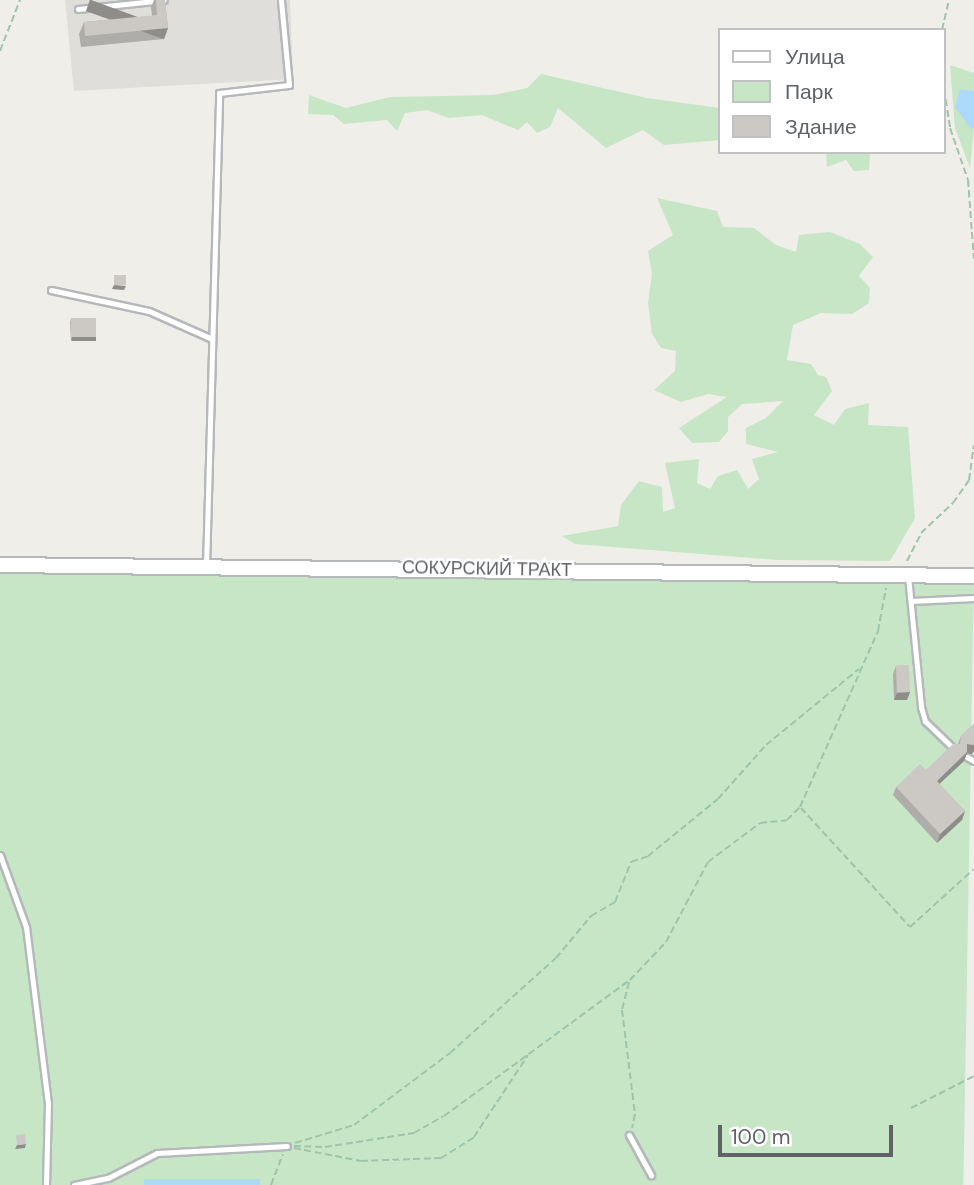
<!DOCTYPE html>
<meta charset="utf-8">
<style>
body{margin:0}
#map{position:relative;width:974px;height:1185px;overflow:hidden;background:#f0eee8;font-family:"DM Sans",sans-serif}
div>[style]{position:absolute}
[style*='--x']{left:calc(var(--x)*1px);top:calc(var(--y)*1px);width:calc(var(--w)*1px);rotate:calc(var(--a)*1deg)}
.industrial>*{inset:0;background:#dfdeda}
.green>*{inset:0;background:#c7e6c6;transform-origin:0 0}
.water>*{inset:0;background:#addafb;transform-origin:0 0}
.path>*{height:2px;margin-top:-1px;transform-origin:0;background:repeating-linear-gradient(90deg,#9ec5a9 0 7px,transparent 0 10.5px)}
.roads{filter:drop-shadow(2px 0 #b5b8bb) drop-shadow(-2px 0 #b5b8bb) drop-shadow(0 2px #b5b8bb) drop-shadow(0 -2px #b5b8bb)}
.service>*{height:5px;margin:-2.5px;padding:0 2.5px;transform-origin:2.5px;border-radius:2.5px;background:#fff}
.tertiary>*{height:14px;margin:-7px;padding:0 7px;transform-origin:7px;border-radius:7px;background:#fff}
.wall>*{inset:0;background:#afada9}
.shaded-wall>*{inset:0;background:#8f8d89;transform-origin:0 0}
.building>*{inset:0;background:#ccc9c4;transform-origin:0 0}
span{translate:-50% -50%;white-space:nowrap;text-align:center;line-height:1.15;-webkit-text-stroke:5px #fff;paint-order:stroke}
.street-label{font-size:18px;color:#5f6367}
.legend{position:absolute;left:718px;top:28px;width:228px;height:126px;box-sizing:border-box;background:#fff;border:2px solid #bfc1c2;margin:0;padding:9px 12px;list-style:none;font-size:21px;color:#5f6367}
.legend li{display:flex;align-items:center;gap:14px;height:35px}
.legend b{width:35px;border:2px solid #bfc1c2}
.scale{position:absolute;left:718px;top:1125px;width:175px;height:32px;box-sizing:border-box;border:4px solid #5f6367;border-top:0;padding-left:9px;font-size:21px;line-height:24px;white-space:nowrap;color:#5f6367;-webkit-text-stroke:5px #fff;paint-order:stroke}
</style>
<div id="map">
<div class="industrial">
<i style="clip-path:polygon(65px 0,290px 0,293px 79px,74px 91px)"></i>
</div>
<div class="green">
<i style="clip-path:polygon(950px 65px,974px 73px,974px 91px,960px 89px,970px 128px,974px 128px,970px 168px,955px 128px)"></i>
<i style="clip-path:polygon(541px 74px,647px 98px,720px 108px,720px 140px,664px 145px,643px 130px,606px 148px,558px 108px,550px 127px,537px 133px,527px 122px,518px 130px,482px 115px,449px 118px,427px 110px,405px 113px,397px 131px,387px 120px,344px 124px,333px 115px,308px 114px,309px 95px,346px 108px,390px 97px,494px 95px,527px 88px)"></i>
<i style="clip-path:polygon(826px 152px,870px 152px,869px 170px,854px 171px,846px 160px,827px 167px)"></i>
<i style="clip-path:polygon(657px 198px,717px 211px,723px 227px,754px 228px,776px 245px,796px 252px,799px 235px,830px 232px,860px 244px,873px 257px,859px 276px,870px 288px,869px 303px,852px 314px,821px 313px,793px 325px,787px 360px,811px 364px,818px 375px,826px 377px,832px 391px,814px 415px,834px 425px,845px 409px,869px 403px,868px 425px,908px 427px,915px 518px,890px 561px,777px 560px,575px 544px,562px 536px,618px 526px,621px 505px,639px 481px,662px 487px,663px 512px,675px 508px,665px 463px,699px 459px,697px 483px,710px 489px,718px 476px,737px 470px,748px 489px,759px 479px,752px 459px,778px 452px,746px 444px,746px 428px,766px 418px,783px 401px,742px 404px,728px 417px,728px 431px,719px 442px,692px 443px,679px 428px,727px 397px,708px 394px,681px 402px,654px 390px,675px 371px,676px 351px,661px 348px,652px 334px,648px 303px,652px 274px,648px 251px,673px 235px)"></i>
<i style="left:0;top:565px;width:974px;height:620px;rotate:1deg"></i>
</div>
<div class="water">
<i style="clip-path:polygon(960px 89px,974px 91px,974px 128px,970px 128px,955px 107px)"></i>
<i style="left:144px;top:1179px;width:116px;height:7px"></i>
</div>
<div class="path">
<i style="--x:942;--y:30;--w:31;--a:-77"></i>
<i style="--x:0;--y:51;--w:55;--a:-68.6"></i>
<i style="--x:944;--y:89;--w:39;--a:81"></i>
<i style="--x:950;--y:128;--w:55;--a:70.9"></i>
<i style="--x:968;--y:180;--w:79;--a:85.7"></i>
<i style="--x:907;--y:561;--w:31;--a:-63"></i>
<i style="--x:921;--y:533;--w:44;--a:-43.2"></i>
<i style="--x:953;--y:503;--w:28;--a:-55"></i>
<i style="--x:969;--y:480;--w:35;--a:-82"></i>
<i style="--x:801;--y:808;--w:161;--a:47.5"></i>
<i style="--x:910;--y:927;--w:86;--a:-42.2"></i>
<i style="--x:629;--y:982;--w:29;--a:104"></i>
<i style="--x:622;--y:1010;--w:105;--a:82.9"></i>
<i style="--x:635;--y:1114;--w:14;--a:102"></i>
<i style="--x:911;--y:1108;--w:71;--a:-26.9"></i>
<i style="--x:295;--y:1143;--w:62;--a:-17"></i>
<i style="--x:354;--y:1125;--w:120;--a:-36.9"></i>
<i style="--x:450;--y:1053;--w:142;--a:-41.9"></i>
<i style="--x:556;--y:958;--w:55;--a:-50.2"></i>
<i style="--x:591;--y:916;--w:28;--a:-30"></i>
<i style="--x:615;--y:902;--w:43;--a:-68.2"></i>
<i style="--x:631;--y:862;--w:18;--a:-19"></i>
<i style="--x:648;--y:856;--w:90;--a:-39.2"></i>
<i style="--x:718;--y:799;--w:72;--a:-48.4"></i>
<i style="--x:766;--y:745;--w:120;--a:-39.3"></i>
<i style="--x:294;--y:1146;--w:31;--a:2"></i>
<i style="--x:325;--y:1147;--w:90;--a:-8.9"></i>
<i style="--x:414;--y:1133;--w:34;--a:-30"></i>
<i style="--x:444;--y:1116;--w:230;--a:-36.2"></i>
<i style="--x:630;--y:980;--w:52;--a:-46.5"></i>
<i style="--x:666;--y:942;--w:90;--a:-62.3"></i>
<i style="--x:708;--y:862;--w:65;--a:-36.9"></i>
<i style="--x:760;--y:823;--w:27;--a:-6"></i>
<i style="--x:787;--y:820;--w:18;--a:-45"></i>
<i style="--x:800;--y:807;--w:193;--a:-66.1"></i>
<i style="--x:878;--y:631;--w:44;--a:-79.5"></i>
<i style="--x:294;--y:1148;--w:68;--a:11"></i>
<i style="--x:361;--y:1161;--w:80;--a:-2.1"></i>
<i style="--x:441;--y:1158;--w:39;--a:-32"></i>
<i style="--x:474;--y:1137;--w:98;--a:-56.6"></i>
<i style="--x:271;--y:1185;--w:33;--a:-69"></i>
</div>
<div class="roads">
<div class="service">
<i style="--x:78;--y:9;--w:86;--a:-6"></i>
<i style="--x:51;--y:290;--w:100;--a:12.1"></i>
<i style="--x:149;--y:311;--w:67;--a:23.9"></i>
<i style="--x:206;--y:567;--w:474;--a:-88.4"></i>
<i style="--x:219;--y:93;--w:70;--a:-6.5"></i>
<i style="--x:289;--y:85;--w:85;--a:-95.4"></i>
<i style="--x:908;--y:576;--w:132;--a:84.3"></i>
<i style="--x:921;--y:707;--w:15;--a:74"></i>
<i style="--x:925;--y:721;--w:40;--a:44"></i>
<i style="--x:911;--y:601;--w:63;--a:-2.7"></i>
<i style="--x:967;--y:757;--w:8;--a:30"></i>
<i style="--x:0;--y:855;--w:77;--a:70.1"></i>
<i style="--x:26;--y:927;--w:177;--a:82.9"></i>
<i style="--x:48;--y:1103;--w:82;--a:91.4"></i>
<i style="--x:629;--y:1135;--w:46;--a:61.2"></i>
<i style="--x:74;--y:1185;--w:35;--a:-12"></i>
<i style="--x:108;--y:1178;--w:55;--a:-27"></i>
<i style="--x:157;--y:1153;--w:130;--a:-3.1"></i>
</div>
<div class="tertiary">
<i style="--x:0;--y:565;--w:974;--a:0.65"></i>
</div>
</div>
<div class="wall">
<i style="clip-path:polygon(154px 0,165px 0,168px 28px,164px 39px,81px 47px,79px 34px,84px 22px,152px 16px,151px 7px)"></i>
<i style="clip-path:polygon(71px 319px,96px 337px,94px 341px,71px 341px,70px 322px)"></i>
<i style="clip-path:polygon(896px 666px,910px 692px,907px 700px,894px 700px,893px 674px)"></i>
<i style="clip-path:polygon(974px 724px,974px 751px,972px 754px,967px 753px,964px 761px,939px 784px,965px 811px,962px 820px,937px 843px,893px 795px,896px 787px,926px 770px,958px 744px,961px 736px)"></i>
</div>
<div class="shaded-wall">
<i style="left:168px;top:28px;width:12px;height:83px;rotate:110deg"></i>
<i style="clip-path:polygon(114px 285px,126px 286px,124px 290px,112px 289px)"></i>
<i style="left:72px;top:337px;width:24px;height:4px"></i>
<i style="clip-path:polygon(910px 692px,907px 700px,894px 700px,897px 693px)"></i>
<i style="clip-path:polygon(967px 744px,974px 745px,974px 751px,972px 754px,967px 753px,964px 761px,933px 790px,937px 781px)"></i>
<i style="clip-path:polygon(965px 811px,962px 820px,937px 843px,940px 834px)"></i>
<i style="clip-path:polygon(26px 1144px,25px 1148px,15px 1149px,17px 1145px)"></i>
</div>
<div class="building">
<i style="clip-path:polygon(156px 0,165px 0,168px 28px,85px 36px,84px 22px,157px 15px)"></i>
<i style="left:114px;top:275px;width:12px;height:10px"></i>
<i style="left:96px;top:318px;width:19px;height:25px;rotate:90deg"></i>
<i style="left:909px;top:665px;width:27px;height:13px;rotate:88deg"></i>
<i style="clip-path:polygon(974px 724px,974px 745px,967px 744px,967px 752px,937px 781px,965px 811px,940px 834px,896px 787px,920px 764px,926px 770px,953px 744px,960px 744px,961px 736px)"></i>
<i style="left:25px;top:1134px;width:10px;height:9px;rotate:84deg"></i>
</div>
<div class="street-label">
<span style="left:487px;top:569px;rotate:1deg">СОКУРСКИЙ ТРАКТ</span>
</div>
<ul class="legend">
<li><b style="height:9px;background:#fff"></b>Улица</li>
<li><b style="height:19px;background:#c7e6c6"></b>Парк</li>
<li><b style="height:19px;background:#ccc9c4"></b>Здание</li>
</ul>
<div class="scale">100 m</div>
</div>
